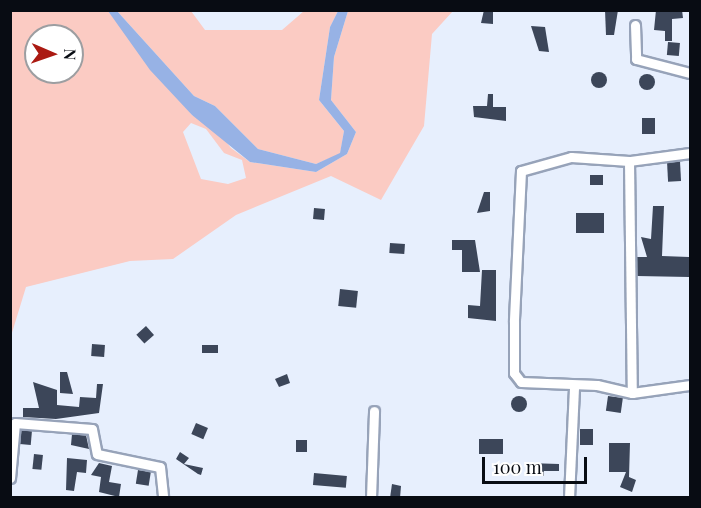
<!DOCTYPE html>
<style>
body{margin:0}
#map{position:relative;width:701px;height:508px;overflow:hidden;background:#e7effd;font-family:"Playfair Display",serif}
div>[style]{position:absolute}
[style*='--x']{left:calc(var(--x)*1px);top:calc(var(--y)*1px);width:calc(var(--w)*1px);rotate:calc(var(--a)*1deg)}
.green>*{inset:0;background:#fbcbc3}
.water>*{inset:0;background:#97b2e5}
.building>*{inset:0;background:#3c4659;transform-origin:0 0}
.round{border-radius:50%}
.roads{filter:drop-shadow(2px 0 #97a3b9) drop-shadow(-2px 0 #97a3b9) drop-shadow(0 2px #97a3b9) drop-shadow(0 -2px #97a3b9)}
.minor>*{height:9px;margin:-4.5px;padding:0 4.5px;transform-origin:4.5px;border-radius:4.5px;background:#fff}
span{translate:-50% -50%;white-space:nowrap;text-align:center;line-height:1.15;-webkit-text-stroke:6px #fff;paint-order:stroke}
.frame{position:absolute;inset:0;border:12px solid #080c13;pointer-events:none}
.north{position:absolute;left:24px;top:24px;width:60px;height:60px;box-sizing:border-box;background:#fff;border:2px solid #9c9ea1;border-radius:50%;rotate:92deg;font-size:16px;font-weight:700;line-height:24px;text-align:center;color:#080c13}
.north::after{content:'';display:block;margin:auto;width:21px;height:27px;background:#ab1a12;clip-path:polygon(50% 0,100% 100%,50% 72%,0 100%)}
.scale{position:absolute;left:482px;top:457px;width:105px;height:27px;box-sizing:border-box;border:3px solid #080c13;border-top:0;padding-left:8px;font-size:18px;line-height:21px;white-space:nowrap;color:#080c13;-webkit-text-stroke:4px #fff;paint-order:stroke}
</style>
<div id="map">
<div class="green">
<i style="clip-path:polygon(evenodd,11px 11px,108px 11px,192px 115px,216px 129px,231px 148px,250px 162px,316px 172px,347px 154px,356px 132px,331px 100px,334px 57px,348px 11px,453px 11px,432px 34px,424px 126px,381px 200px,331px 176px,236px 215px,173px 259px,130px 261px,26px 287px,11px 336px,11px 11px,36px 36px,72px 36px,72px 72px,36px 72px,36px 36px,11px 11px,191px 123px,206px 129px,224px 153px,242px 160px,246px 178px,228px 184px,201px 179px,183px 132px,191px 123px)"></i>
<i style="clip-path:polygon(117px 11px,191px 11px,205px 30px,282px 30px,304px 11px,338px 11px,330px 27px,319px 100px,344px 131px,340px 154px,316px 164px,258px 149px,215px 106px,194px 96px)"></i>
</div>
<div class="water">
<i style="clip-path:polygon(108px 11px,117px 11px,194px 96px,215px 106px,258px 149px,316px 164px,340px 153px,344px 131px,319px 100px,330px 27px,338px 11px,348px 11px,334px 57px,331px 100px,356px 132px,347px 154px,316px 172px,250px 162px,192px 115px,150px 70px)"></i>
</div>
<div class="building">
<i style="clip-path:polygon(484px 10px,493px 10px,493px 24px,481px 23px)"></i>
<i style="clip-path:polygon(605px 10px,618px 10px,614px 35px,606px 35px)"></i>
<i style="clip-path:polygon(656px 10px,682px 10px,683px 18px,672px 19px,672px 41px,665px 41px,665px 31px,654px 30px)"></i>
<i style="clip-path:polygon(531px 26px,545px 27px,549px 52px,539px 51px)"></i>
<i style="left:668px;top:42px;width:12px;height:13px;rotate:5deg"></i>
<i class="round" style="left:591px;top:72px;width:16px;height:16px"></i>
<i class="round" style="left:639px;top:74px;width:16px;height:16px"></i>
<i style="clip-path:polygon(488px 94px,493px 94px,493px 107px,506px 107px,506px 121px,474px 117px,473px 106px,487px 106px)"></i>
<i style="left:642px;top:118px;width:13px;height:16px"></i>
<i style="left:680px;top:161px;width:20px;height:13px;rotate:87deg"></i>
<i style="left:590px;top:175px;width:13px;height:10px"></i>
<i style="clip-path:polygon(484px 192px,490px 192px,490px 211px,477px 213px)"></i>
<i style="clip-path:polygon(653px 206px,664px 206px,662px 256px,689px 257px,689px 277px,637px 276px,637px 257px,647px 257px,641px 237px,651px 239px)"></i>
<i style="left:314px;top:208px;width:11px;height:11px;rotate:5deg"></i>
<i style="left:576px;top:213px;width:28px;height:20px"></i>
<i style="clip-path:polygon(452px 240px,475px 240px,480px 272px,462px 272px,462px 250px,452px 250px)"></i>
<i style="left:390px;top:243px;width:15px;height:10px;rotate:4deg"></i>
<i style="clip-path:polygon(482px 270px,496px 270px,496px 321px,468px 318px,468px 305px,480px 306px)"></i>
<i style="left:340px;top:289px;width:18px;height:17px;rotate:6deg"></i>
<i style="left:146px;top:326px;width:12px;height:13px;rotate:48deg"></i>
<i style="left:92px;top:344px;width:13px;height:12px;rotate:4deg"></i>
<i style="left:218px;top:345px;width:8px;height:16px;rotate:90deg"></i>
<i style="clip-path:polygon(60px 372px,67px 372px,73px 394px,60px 393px)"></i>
<i style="clip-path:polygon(287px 374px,290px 383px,279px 387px,275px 379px)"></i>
<i style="clip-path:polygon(33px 382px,57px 390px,57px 405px,79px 407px,80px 397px,96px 398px,97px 384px,103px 384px,99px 413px,56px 419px,23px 417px,23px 408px,39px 408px)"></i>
<i style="left:608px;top:396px;width:15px;height:15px;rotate:8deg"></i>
<i class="round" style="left:511px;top:396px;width:16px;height:16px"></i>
<i style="left:196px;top:423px;width:13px;height:12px;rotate:23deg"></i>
<i style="left:580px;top:429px;width:13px;height:16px"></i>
<i style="left:21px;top:430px;width:11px;height:14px;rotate:5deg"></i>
<i style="clip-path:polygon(72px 434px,86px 435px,89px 449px,71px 445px)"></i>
<i style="left:479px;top:439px;width:24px;height:15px"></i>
<i style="left:307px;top:440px;width:12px;height:11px;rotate:90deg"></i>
<i style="clip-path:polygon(609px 443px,630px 443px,629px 477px,636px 480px,632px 492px,620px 487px,626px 472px,609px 472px)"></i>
<i style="clip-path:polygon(180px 452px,189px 458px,184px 464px,203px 468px,201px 475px,198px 474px,176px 459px)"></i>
<i style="left:34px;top:454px;width:9px;height:15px;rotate:6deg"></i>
<i style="clip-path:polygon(67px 458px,87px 460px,86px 473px,77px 472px,74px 491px,66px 490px)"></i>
<i style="clip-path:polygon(99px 463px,112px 466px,109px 482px,121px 484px,119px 497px,99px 492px,101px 477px,91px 475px)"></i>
<i style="clip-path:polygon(528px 463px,559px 464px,559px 471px,544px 471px,544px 476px,526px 472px)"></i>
<i style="left:138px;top:470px;width:13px;height:14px;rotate:9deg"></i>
<i style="left:314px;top:473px;width:33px;height:12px;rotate:5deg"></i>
<i style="clip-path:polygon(392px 484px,401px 486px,400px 498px,390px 498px)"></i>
</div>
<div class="roads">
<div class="minor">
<i style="--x:635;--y:25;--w:34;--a:88"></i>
<i style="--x:636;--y:59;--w:56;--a:14.5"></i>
<i style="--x:690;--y:153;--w:62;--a:172.5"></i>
<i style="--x:629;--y:161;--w:58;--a:-176.1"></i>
<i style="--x:571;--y:157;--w:52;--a:164.4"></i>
<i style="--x:521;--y:171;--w:151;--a:92.7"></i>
<i style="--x:514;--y:322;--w:51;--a:90"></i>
<i style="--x:514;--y:373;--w:11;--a:52"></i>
<i style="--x:521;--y:382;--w:76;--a:2.3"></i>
<i style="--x:597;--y:385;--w:36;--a:13"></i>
<i style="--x:632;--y:393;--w:59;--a:-7.9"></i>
<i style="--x:629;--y:161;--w:232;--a:89.3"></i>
<i style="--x:10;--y:478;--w:55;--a:-84.8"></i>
<i style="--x:15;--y:423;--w:77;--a:4.5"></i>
<i style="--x:92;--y:429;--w:25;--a:79"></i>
<i style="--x:97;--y:454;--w:64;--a:11.7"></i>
<i style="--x:160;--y:467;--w:31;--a:84"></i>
<i style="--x:371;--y:498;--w:87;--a:-88"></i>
<i style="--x:569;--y:498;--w:110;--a:-87.4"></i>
</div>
</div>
<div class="frame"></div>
<div class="north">N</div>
<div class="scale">100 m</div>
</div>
